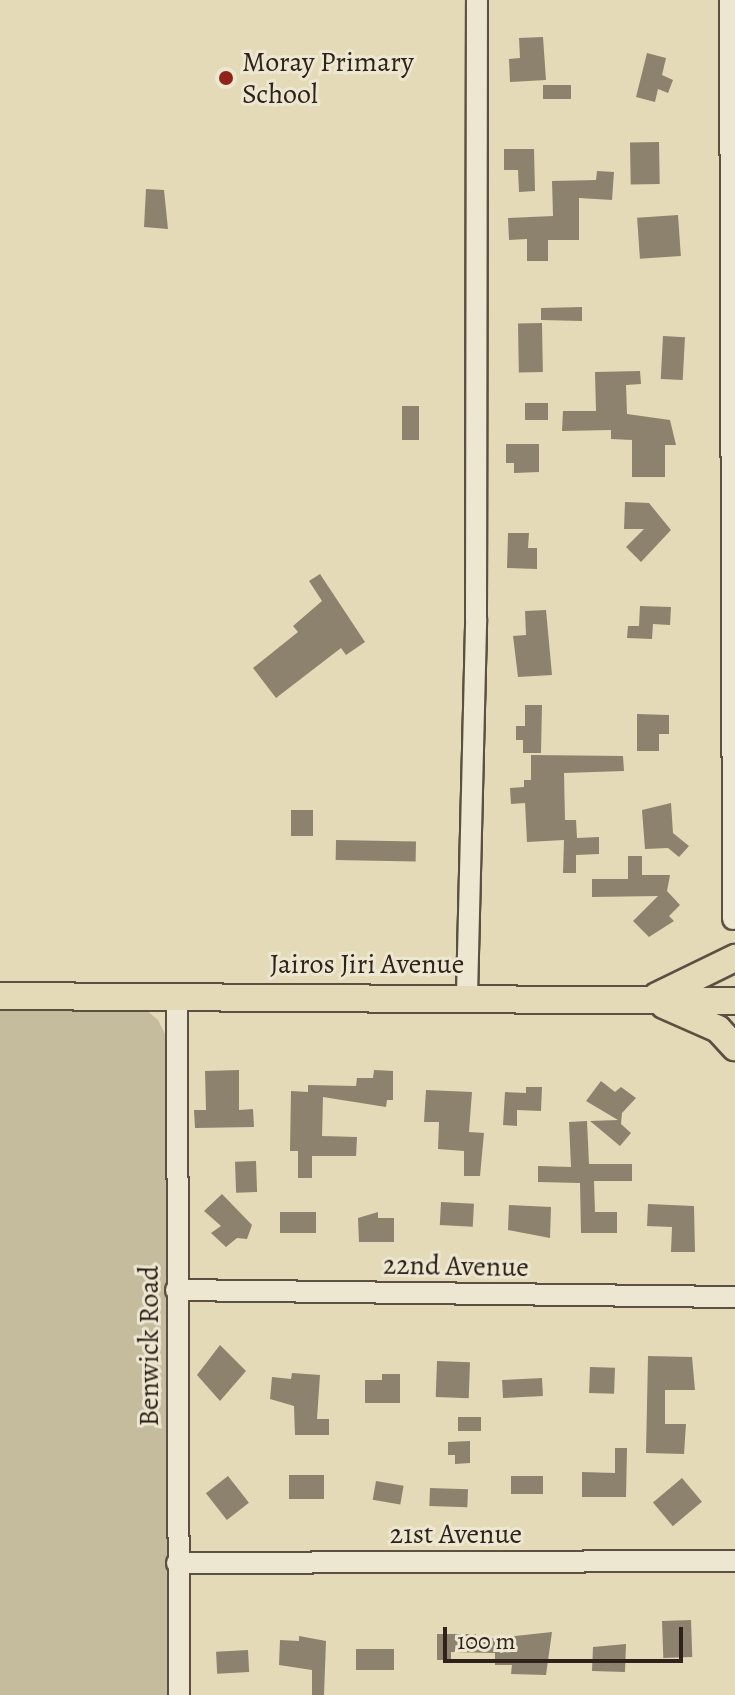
<!DOCTYPE html>
<style>
body{margin:0}
#map{position:relative;width:735px;height:1695px;overflow:hidden;background:#e4dab8;font-family:Alegreya,serif}
div>[style]{position:absolute}
[style*='--x']{left:calc(var(--x)*1px);top:calc(var(--y)*1px);width:calc(var(--w)*1px);rotate:calc(var(--a)*1deg)}
.green>*{inset:0;background:#c5bb9d}
.building>*{inset:0;background:#8d826d;transform-origin:0 0}
.roads{filter:drop-shadow(2px 0 #5c5042) drop-shadow(-2px 0 #5c5042) drop-shadow(0 2px #5c5042) drop-shadow(0 -2px #5c5042)}
.minor>*{height:20px;margin:-10px;padding:0 10px;transform-origin:10px;border-radius:10px;background:#ede7d1}
.major>*{height:26px;margin:-13px;padding:0 13px;transform-origin:13px;border-radius:13px;background:#e4dab8}
.dots>*{width:22px;height:22px;translate:-50% -50%;box-sizing:border-box;border:4px solid #ede7d1;border-radius:50%}
span{translate:-50% -50%;white-space:nowrap;text-align:center;line-height:1.15;-webkit-text-stroke:6px #ede7d1;paint-order:stroke}
.poi-label{font-size:28px;color:#2f221b}
.left{translate:0 -50%;text-align:left}
.street-label{font-size:28px;color:#2f221b}
.scale{position:absolute;left:443px;top:1627px;width:240px;height:36px;box-sizing:border-box;border:4px solid #2f221b;border-top:0;padding-left:10px;font-size:24px;line-height:28px;white-space:nowrap;color:#2f221b;-webkit-text-stroke:6px #ede7d1;paint-order:stroke}
</style>
<div id="map">
<div class="green">
<i style="clip-path:polygon(0 1005px,140px 1005px,158px 1020px,170px 1044px,167px 1695px,0 1695px)"></i>
</div>
<div class="building">
<i style="clip-path:polygon(543px 37px,546px 80px,510px 82px,509px 59px,520px 58px,519px 38px)"></i>
<i style="clip-path:polygon(647px 53px,666px 58px,662px 75px,673px 80px,668px 93px,658px 89px,655px 102px,636px 97px)"></i>
<i style="left:543px;top:85px;width:28px;height:14px"></i>
<i style="left:659px;top:142px;width:42px;height:29px;rotate:89deg"></i>
<i style="clip-path:polygon(504px 149px,534px 149px,535px 191px,519px 192px,518px 170px,504px 170px)"></i>
<i style="clip-path:polygon(597px 171px,614px 172px,612px 200px,579px 198px,579px 240px,548px 240px,548px 261px,527px 261px,527px 239px,509px 240px,508px 218px,553px 216px,552px 181px,596px 180px)"></i>
<i style="clip-path:polygon(146px 189px,164px 190px,168px 229px,144px 227px)"></i>
<i style="left:678px;top:215px;width:41px;height:41px;rotate:86deg"></i>
<i style="clip-path:polygon(582px 307px,582px 321px,541px 320px,541px 308px)"></i>
<i style="left:542px;top:323px;width:49px;height:24px;rotate:89deg"></i>
<i style="left:663px;top:336px;width:22px;height:43px;rotate:3deg"></i>
<i style="clip-path:polygon(640px 371px,641px 384px,626px 385px,627px 414px,670px 420px,676px 445px,665px 445px,665px 477px,632px 477px,632px 440px,611px 439px,611px 430px,562px 431px,563px 411px,596px 411px,595px 372px)"></i>
<i style="left:548px;top:403px;width:17px;height:23px;rotate:90deg"></i>
<i style="left:402px;top:406px;width:17px;height:34px"></i>
<i style="clip-path:polygon(506px 444px,539px 444px,539px 472px,514px 473px,514px 463px,506px 463px)"></i>
<i style="clip-path:polygon(625px 502px,649px 503px,671px 530px,641px 562px,626px 547px,644px 529px,624px 529px)"></i>
<i style="clip-path:polygon(508px 533px,529px 533px,528px 548px,537px 548px,537px 569px,507px 568px)"></i>
<i style="clip-path:polygon(320px 574px,365px 642px,346px 655px,341px 648px,276px 698px,253px 668px,298px 632px,293px 626px,322px 601px,309px 581px)"></i>
<i style="clip-path:polygon(640px 606px,671px 607px,670px 625px,653px 624px,652px 639px,627px 638px,628px 626px,639px 626px)"></i>
<i style="clip-path:polygon(546px 610px,552px 675px,518px 677px,513px 636px,526px 635px,525px 611px)"></i>
<i style="clip-path:polygon(525px 705px,542px 705px,541px 753px,523px 753px,523px 740px,516px 740px,516px 726px,525px 726px)"></i>
<i style="clip-path:polygon(637px 714px,669px 715px,669px 734px,659px 734px,659px 751px,637px 751px)"></i>
<i style="clip-path:polygon(531px 755px,623px 756px,624px 771px,564px 773px,565px 820px,576px 820px,577px 838px,599px 837px,599px 854px,576px 855px,576px 873px,563px 873px,564px 840px,527px 842px,525px 803px,511px 804px,510px 788px,524px 787px,524px 780px,531px 780px)"></i>
<i style="clip-path:polygon(671px 803px,673px 833px,689px 846px,679px 857px,668px 848px,645px 849px,642px 810px)"></i>
<i style="left:291px;top:810px;width:22px;height:26px"></i>
<i style="left:336px;top:840px;width:80px;height:20px;rotate:1deg"></i>
<i style="clip-path:polygon(628px 856px,642px 856px,642px 875px,670px 875px,667px 891px,680px 905px,669px 916px,674px 921px,649px 937px,633px 921px,658px 896px,592px 897px,592px 879px,628px 879px)"></i>
<i style="clip-path:polygon(239px 1070px,239px 1110px,253px 1109px,254px 1127px,195px 1128px,194px 1110px,206px 1110px,205px 1071px)"></i>
<i style="clip-path:polygon(374px 1070px,393px 1071px,393px 1100px,387px 1100px,386px 1107px,323px 1097px,322px 1136px,357px 1137px,356px 1156px,312px 1156px,312px 1178px,298px 1178px,298px 1151px,290px 1151px,291px 1091px,308px 1092px,308px 1085px,356px 1086px,357px 1078px,373px 1078px)"></i>
<i style="clip-path:polygon(601px 1081px,615px 1092px,621px 1087px,636px 1098px,622px 1113px,621px 1124px,631px 1133px,620px 1146px,590px 1121px,618px 1120px,586px 1101px)"></i>
<i style="clip-path:polygon(526px 1087px,542px 1087px,541px 1111px,517px 1110px,517px 1126px,503px 1125px,505px 1092px,526px 1093px)"></i>
<i style="clip-path:polygon(426px 1090px,472px 1092px,469px 1132px,484px 1133px,480px 1176px,464px 1176px,464px 1151px,438px 1149px,439px 1122px,424px 1122px)"></i>
<i style="clip-path:polygon(587px 1121px,589px 1164px,632px 1164px,632px 1181px,594px 1181px,595px 1212px,617px 1212px,617px 1233px,581px 1233px,580px 1183px,538px 1182px,538px 1166px,571px 1167px,569px 1122px)"></i>
<i style="left:256px;top:1161px;width:31px;height:21px;rotate:88deg"></i>
<i style="clip-path:polygon(222px 1194px,252px 1225px,247px 1239px,237px 1238px,226px 1247px,211px 1233px,221px 1226px,204px 1211px)"></i>
<i style="left:441px;top:1202px;width:33px;height:23px;rotate:3deg"></i>
<i style="clip-path:polygon(648px 1204px,694px 1206px,695px 1252px,671px 1252px,672px 1227px,647px 1226px)"></i>
<i style="clip-path:polygon(509px 1205px,551px 1207px,550px 1238px,508px 1230px)"></i>
<i style="left:280px;top:1212px;width:36px;height:21px"></i>
<i style="clip-path:polygon(378px 1212px,378px 1218px,394px 1218px,394px 1242px,359px 1242px,358px 1218px)"></i>
<i style="clip-path:polygon(220px 1345px,246px 1371px,220px 1401px,197px 1375px)"></i>
<i style="clip-path:polygon(648px 1356px,692px 1357px,695px 1390px,665px 1390px,665px 1424px,686px 1424px,684px 1454px,646px 1453px)"></i>
<i style="left:437px;top:1361px;width:33px;height:36px;rotate:2deg"></i>
<i style="left:590px;top:1367px;width:25px;height:26px;rotate:2deg"></i>
<i style="clip-path:polygon(292px 1373px,320px 1375px,317px 1419px,329px 1419px,329px 1435px,295px 1435px,294px 1406px,270px 1399px,272px 1377px,291px 1379px)"></i>
<i style="clip-path:polygon(382px 1374px,400px 1374px,400px 1403px,365px 1403px,365px 1380px,382px 1380px)"></i>
<i style="left:542px;top:1378px;width:18px;height:40px;rotate:87deg"></i>
<i style="left:458px;top:1417px;width:23px;height:14px"></i>
<i style="clip-path:polygon(470px 1441px,470px 1463px,455px 1464px,455px 1455px,448px 1455px,448px 1442px)"></i>
<i style="clip-path:polygon(615px 1448px,627px 1448px,626px 1497px,582px 1497px,582px 1472px,615px 1473px)"></i>
<i style="left:289px;top:1475px;width:35px;height:24px"></i>
<i style="left:228px;top:1476px;width:34px;height:28px;rotate:52deg"></i>
<i style="left:543px;top:1476px;width:18px;height:32px;rotate:90deg"></i>
<i style="left:682px;top:1478px;width:31px;height:38px;rotate:50deg"></i>
<i style="left:376px;top:1481px;width:28px;height:19px;rotate:10deg"></i>
<i style="left:430px;top:1488px;width:38px;height:18px;rotate:2deg"></i>
<i style="left:691px;top:1620px;width:37px;height:29px;rotate:88deg"></i>
<i style="clip-path:polygon(552px 1632px,546px 1675px,511px 1674px,512px 1665px,495px 1665px,495px 1653px,451px 1652px,451px 1660px,437px 1660px,437px 1634px,476px 1634px,476px 1640px)"></i>
<i style="clip-path:polygon(299px 1636px,326px 1641px,324px 1695px,312px 1695px,312px 1670px,279px 1665px,280px 1640px,299px 1641px)"></i>
<i style="clip-path:polygon(626px 1644px,625px 1672px,592px 1671px,593px 1647px)"></i>
<i style="left:394px;top:1649px;width:21px;height:38px;rotate:90deg"></i>
<i style="left:248px;top:1650px;width:22px;height:32px;rotate:87deg"></i>
</div>
<div class="roads">
<div class="minor">
<i style="--x:730;--y:0;--w:919;--a:89.81"></i>
<i style="--x:467;--y:995;--w:376;--a:-88.6"></i>
<i style="--x:476;--y:619;--w:619;--a:-89.91"></i>
<i style="--x:177;--y:996;--w:699;--a:89.84"></i>
<i style="--x:176;--y:1290;--w:559;--a:0.72"></i>
<i style="--x:177;--y:1563;--w:558;--a:-0.21"></i>
</div>
<div class="major">
<i style="--x:0;--y:996;--w:735;--a:0.39"></i>
<i style="--x:657;--y:996;--w:87;--a:-26"></i>
<i style="--x:664;--y:1005;--w:59;--a:24"></i>
<i style="--x:718;--y:1029;--w:25;--a:47"></i>
</div>
</div>
<div class="dots">
<i style="left:226px;top:78px;background:#8f2418"></i>
</div>
<div class="poi-label">
<span class="left" style="left:242px;top:78px">Moray Primary<br>School</span>
</div>
<div class="street-label">
<span style="left:367px;top:964px">Jairos Jiri Avenue</span>
<span style="left:456px;top:1266px;rotate:1deg">22nd Avenue</span>
<span style="left:149px;top:1346px;rotate:-90deg">Benwick Road</span>
<span style="left:456px;top:1534px">21st Avenue</span>
</div>
<div class="scale">100 m</div>
</div>
